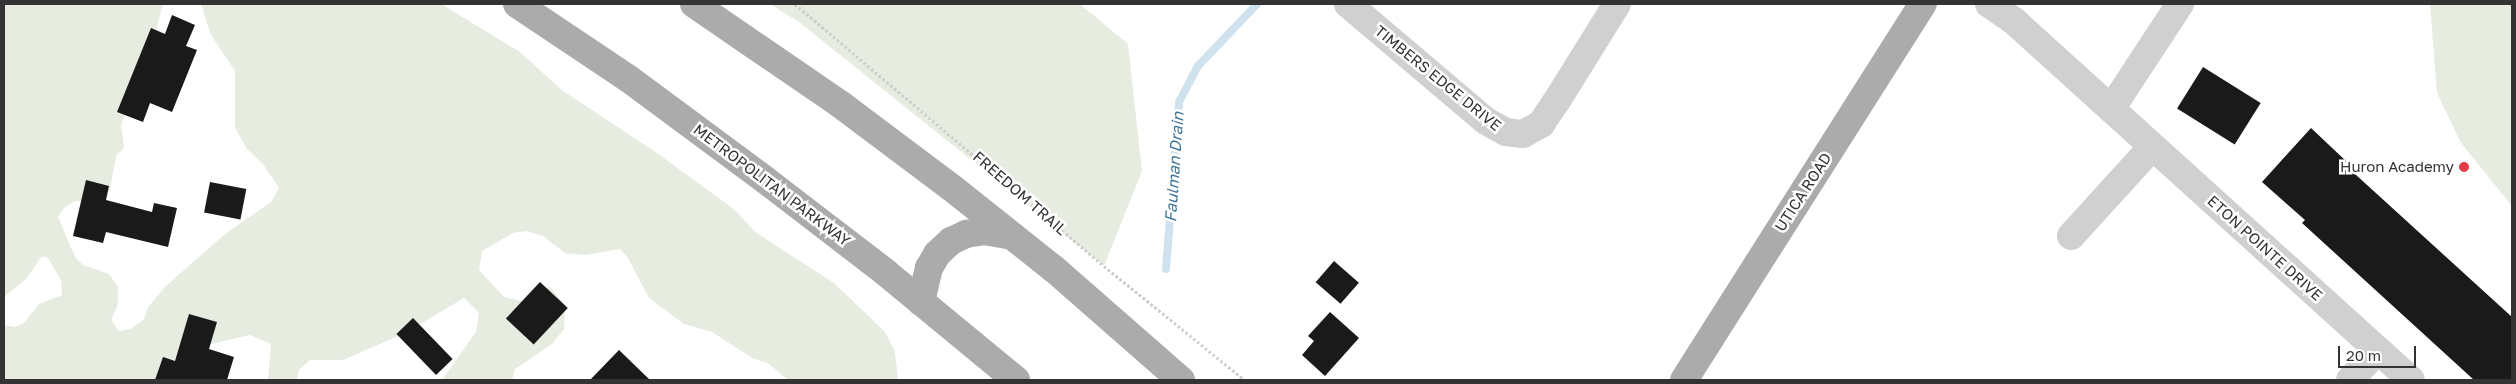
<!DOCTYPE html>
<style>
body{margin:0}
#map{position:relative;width:2516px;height:384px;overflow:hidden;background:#fff;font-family:"Golos Text",sans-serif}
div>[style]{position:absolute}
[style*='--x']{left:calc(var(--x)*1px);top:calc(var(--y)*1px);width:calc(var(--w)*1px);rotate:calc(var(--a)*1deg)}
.green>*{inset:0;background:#e6ecdf}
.stream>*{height:8px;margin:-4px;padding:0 4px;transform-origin:4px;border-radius:4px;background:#cfe2ee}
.building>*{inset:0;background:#1a1a1a;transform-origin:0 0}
.path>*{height:3px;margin-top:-1.5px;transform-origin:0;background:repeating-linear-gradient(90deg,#cdcdcd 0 2.5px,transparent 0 5px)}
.minor>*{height:28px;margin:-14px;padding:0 14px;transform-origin:14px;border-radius:14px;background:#d0d0d0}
.major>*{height:28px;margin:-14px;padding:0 14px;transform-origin:14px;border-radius:14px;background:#ababab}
.dots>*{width:14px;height:14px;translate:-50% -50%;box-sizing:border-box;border:2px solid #fff;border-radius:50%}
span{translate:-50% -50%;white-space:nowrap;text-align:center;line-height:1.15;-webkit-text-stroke:5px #fff;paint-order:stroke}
.street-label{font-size:15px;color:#333}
.poi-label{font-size:15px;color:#333}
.right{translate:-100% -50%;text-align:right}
.water-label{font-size:16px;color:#3f7597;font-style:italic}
.frame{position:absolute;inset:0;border:5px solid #333;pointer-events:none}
.scale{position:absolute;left:2338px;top:346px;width:78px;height:22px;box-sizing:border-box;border:2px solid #333;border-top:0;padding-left:6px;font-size:15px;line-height:18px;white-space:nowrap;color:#333;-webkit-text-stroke:4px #fff;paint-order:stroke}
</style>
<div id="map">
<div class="green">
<i style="clip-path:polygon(4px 4px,163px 4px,153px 42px,121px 125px,124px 148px,116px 156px,110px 190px,101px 200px,75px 201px,65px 207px,58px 217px,75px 257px,83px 265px,109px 274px,118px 287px,118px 304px,111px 320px,119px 331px,131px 329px,144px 319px,148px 307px,166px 286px,225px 234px,271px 202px,279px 188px,263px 164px,247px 149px,235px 128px,235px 71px,211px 35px,201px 4px,441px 4px,520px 52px,563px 91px,657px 153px,735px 210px,755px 232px,834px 283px,885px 332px,895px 352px,898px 380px,788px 380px,768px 363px,752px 358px,712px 332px,684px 324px,649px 298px,628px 258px,620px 249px,585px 255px,565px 253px,543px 236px,526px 231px,513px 233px,482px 251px,479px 270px,504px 297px,521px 301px,530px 292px,550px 287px,565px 305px,564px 329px,552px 344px,515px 369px,512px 380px,442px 380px,476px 332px,479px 313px,464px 298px,403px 334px,343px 360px,310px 360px,299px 370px,297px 380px,268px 380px,271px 344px,250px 335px,186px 350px,169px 365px,169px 380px,4px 380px,4px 325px,15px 327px,25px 322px,39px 304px,62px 295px,61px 280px,48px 258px,42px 256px,27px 278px,4px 297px)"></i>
<i style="clip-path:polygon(770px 4px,1080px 4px,1128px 44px,1142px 171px,1104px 266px,799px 22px)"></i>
<i style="clip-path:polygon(2430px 4px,2512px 4px,2512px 206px,2461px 143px,2437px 93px)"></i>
</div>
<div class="stream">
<i style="--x:1166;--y:269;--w:168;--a:-85.5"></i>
<i style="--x:1179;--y:102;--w:41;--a:-62.2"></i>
<i style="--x:1198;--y:66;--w:86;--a:-46.4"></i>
</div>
<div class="building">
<i style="clip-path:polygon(172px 15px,195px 25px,186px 46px,197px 50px,172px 112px,150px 103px,143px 122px,117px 112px,151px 28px,165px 34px)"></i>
<i style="left:2203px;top:67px;width:68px;height:49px;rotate:32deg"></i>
<i style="clip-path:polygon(2311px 128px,2346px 161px,2344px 164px,2512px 317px,2512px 380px,2474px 380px,2302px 223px,2305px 220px,2262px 182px)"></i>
<i style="clip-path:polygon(86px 180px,109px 186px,106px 200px,152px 212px,154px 203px,177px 208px,168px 247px,106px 232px,103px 243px,73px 236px)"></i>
<i style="left:210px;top:182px;width:37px;height:31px;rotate:11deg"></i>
<i style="left:1334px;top:261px;width:33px;height:28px;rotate:41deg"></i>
<i style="left:540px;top:282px;width:38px;height:50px;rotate:43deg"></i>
<i style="clip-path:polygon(1330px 312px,1359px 338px,1325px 376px,1302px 355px,1314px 341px,1308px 336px)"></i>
<i style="clip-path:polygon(189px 314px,217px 322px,209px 349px,234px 357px,227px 380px,155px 380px,163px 357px,175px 361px)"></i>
<i style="left:413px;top:318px;width:57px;height:23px;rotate:46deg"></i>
<i style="clip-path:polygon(619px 350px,650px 380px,590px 380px)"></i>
</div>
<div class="path">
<i style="--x:795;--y:4;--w:405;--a:40.3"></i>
<i style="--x:1104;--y:266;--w:181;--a:39"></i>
</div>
<div class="minor">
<i style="--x:1348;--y:4;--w:181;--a:40.3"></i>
<i style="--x:1486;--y:121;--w:23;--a:29"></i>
<i style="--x:1506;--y:132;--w:17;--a:7"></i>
<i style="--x:1523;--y:134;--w:21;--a:-29"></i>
<i style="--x:1541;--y:124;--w:27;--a:-56"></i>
<i style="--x:1556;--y:102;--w:115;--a:-58.1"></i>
<i style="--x:1989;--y:4;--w:30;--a:34"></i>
<i style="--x:2014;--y:21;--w:535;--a:42.12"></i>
<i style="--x:2111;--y:109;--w:126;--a:-56.7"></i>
<i style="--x:2071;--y:236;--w:120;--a:-47.7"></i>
<i style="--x:2350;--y:380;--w:41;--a:-47"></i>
</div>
<div class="major">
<i style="--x:517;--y:4;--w:135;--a:33.8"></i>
<i style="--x:629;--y:79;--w:168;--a:36.5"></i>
<i style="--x:764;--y:179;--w:153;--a:37.5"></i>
<i style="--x:885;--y:272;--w:170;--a:39.5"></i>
<i style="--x:694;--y:4;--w:177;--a:34.4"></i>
<i style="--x:840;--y:104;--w:140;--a:36.9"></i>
<i style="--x:952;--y:188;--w:130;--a:38.5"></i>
<i style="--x:1054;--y:269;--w:169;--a:41.2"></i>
<i style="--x:921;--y:302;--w:35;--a:-77"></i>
<i style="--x:929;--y:268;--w:16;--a:-60"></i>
<i style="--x:937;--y:254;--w:19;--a:-43"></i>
<i style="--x:951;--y:241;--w:17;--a:-25"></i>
<i style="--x:966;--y:234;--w:18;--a:-9"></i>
<i style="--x:984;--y:231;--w:29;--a:10"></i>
<i style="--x:1684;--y:380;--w:446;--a:-57.6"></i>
</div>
<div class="dots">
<i style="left:2464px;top:167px;background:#e63946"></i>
</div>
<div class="street-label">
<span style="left:1438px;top:78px;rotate:39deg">TIMBERS EDGE DRIVE</span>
<span style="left:772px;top:185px;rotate:37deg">METROPOLITAN PARKWAY</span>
<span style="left:1803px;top:192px;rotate:-57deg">UTICA ROAD</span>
<span style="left:1020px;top:193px;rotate:41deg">FREEDOM TRAIL</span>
<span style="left:2265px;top:248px;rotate:42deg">ETON POINTE DRIVE</span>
</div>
<div class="poi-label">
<span class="right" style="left:2454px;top:167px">Huron Academy</span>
</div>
<div class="water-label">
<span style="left:1174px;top:167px;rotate:-86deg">Faulman Drain</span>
</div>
<div class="frame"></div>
<div class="scale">20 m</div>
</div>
